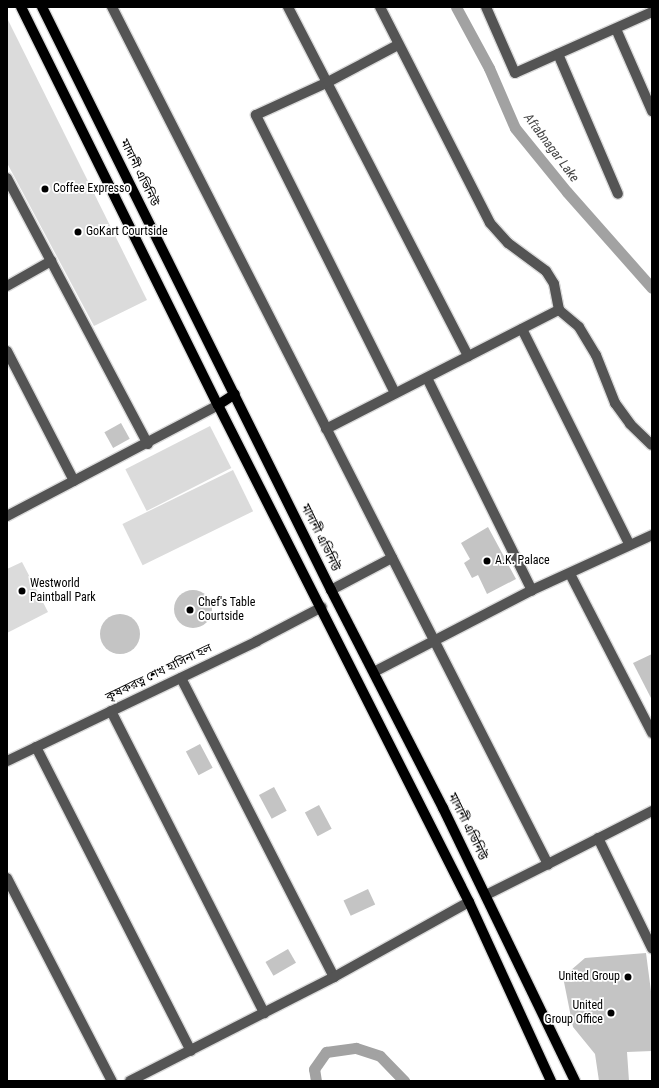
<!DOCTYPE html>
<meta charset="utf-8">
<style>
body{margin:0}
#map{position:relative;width:659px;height:1088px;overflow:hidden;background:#fff;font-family:"Roboto Condensed","Noto Sans Bengali",sans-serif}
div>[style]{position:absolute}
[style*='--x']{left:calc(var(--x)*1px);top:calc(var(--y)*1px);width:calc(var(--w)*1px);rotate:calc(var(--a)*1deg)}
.green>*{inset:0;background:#dbdbdb;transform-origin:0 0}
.canal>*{height:11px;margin:-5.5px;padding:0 5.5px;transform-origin:5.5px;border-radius:5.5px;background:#a2a2a2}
.building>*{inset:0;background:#c4c4c4;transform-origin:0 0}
.round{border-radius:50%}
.roads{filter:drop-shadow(1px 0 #dbdbdb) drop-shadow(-1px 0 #dbdbdb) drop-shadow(0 1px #dbdbdb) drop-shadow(0 -1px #dbdbdb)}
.minor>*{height:10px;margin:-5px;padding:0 5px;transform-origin:5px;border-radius:5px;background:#545454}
.major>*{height:10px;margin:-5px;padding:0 5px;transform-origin:5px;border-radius:5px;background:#000}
.dots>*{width:11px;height:11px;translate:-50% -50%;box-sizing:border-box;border:2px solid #fff;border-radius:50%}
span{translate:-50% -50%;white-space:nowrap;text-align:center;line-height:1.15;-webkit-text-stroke:3.5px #fff;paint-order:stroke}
.street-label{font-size:12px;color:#000}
.poi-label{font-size:12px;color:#000}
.left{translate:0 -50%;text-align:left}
.right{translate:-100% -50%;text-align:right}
.water-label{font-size:13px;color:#434343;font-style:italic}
.frame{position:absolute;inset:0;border:8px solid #000;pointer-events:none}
</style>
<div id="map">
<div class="green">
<i style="clip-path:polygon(7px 18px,147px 300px,94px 326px,7px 163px)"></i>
<i style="left:210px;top:426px;width:47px;height:95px;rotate:63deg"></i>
<i style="left:233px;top:470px;width:46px;height:123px;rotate:64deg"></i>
<i style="clip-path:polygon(22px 562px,48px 612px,7px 633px,7px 569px)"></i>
</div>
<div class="canal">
<i style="--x:456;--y:7;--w:69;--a:61.6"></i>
<i style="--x:489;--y:68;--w:65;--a:66.6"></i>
<i style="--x:515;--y:128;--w:82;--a:50.9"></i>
<i style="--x:567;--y:192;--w:128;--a:48.5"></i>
<i style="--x:316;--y:1081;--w:12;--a:-99"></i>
<i style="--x:314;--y:1069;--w:21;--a:-55"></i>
<i style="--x:326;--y:1052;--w:30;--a:-8"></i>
<i style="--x:356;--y:1048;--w:25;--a:18"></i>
<i style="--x:380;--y:1056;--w:35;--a:46"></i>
</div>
<div class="building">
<i style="left:121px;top:423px;width:18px;height:19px;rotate:61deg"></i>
<i style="clip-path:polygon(488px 527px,516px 579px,487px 594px,478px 575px,472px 578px,464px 563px,470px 559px,461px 543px)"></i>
<i class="round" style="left:174px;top:590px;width:38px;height:38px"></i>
<i class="round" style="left:100px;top:614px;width:40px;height:40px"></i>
<i style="clip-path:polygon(652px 654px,652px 700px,633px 663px)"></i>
<i style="left:200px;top:744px;width:27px;height:16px;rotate:62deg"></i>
<i style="left:274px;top:787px;width:27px;height:17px;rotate:62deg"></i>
<i style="left:319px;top:805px;width:27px;height:16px;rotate:62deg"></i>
<i style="left:368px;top:889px;width:17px;height:27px;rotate:65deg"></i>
<i style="left:288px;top:949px;width:16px;height:26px;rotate:60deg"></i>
<i style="clip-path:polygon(646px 953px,652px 999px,652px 1051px,627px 1052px,629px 1081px,599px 1081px,595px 1054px,573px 1027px,563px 977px,585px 958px)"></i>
</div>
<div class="roads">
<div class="minor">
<i style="--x:112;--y:7;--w:962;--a:63.04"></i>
<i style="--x:548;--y:864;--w:117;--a:-27"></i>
<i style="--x:288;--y:7;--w:393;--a:62.7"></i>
<i style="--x:380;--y:7;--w:242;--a:63"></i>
<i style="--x:490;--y:223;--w:27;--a:48"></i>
<i style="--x:508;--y:243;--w:47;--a:36.4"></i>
<i style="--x:546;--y:271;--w:15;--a:58"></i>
<i style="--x:554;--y:284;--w:26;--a:79"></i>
<i style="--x:559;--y:310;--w:26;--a:40"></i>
<i style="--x:579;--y:327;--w:33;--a:59"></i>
<i style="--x:596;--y:355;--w:52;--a:68.4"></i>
<i style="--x:615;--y:403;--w:26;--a:54"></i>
<i style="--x:630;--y:424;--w:30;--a:44"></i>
<i style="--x:486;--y:7;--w:72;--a:66.3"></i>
<i style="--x:515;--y:73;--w:150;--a:-24"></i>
<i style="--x:616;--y:29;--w:90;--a:66.3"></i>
<i style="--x:558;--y:54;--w:152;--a:66.8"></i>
<i style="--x:7;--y:178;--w:301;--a:62.1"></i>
<i style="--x:7;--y:286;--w:51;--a:-29.6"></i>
<i style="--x:522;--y:329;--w:240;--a:63.5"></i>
<i style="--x:7;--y:351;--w:146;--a:62.7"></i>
<i style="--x:427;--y:378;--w:237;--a:63.7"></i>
<i style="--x:395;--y:393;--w:311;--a:-116.6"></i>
<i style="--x:256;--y:115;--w:79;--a:-24.6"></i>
<i style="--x:328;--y:82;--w:79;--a:-27.9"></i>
<i style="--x:326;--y:429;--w:262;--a:-27.1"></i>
<i style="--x:7;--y:516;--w:238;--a:-27.7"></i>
<i style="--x:570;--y:574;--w:179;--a:62.7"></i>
<i style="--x:331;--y:590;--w:69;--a:-27.7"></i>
<i style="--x:374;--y:672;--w:178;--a:-27.4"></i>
<i style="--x:532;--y:590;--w:132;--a:-24.6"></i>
<i style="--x:181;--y:678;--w:336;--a:62.9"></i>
<i style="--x:111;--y:711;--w:339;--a:63.1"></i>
<i style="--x:36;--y:747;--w:341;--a:63"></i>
<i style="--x:7;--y:761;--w:277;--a:-25.6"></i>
<i style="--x:257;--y:641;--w:73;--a:-27.6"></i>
<i style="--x:598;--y:838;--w:123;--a:63.9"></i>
<i style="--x:7;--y:878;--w:229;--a:62.7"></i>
<i style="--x:486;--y:895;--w:69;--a:-26.6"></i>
<i style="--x:130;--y:1081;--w:229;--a:-27"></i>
<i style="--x:334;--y:977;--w:154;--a:-29.1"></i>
</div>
<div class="major">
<i style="--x:21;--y:7;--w:444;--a:63.7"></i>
<i style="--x:218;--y:405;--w:557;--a:63.2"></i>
<i style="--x:469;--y:902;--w:197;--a:65.4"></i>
<i style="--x:42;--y:7;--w:651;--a:63.63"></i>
<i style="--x:331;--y:590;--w:245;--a:62.8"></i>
<i style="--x:443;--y:808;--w:303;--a:64.2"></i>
<i style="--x:218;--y:405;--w:20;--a:-33"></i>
</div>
</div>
<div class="dots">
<i style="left:45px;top:189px;background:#000"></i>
<i style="left:78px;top:232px;background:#000"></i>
<i style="left:487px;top:561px;background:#000"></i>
<i style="left:22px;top:591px;background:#000"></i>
<i style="left:190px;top:610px;background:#000"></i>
<i style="left:628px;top:977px;background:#000"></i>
<i style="left:611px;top:1013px;background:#000"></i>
</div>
<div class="street-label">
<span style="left:139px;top:173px;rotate:64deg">মাদানী এভিনিউ</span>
<span style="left:320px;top:538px;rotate:64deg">মাদানী এভিনিউ</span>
<span style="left:159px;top:673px;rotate:-26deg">কৃষকরত্ন শেখ হাসিনা হল</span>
<span style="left:467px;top:827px;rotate:64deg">মাদানী এভিনিউ</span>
</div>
<div class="poi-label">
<span class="left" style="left:53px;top:189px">Coffee Expresso</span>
<span class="left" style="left:86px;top:232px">GoKart Courtside</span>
<span class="left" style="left:495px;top:561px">A.K. Palace</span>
<span class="left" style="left:30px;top:591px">Westworld<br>Paintball Park</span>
<span class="left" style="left:198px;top:610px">Chef's Table<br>Courtside</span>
<span class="right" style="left:620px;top:977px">United Group</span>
<span class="right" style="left:603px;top:1013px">United<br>Group Office</span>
</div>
<div class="water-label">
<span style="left:551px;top:148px;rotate:53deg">Aftabnagar Lake</span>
</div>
<div class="frame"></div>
</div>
